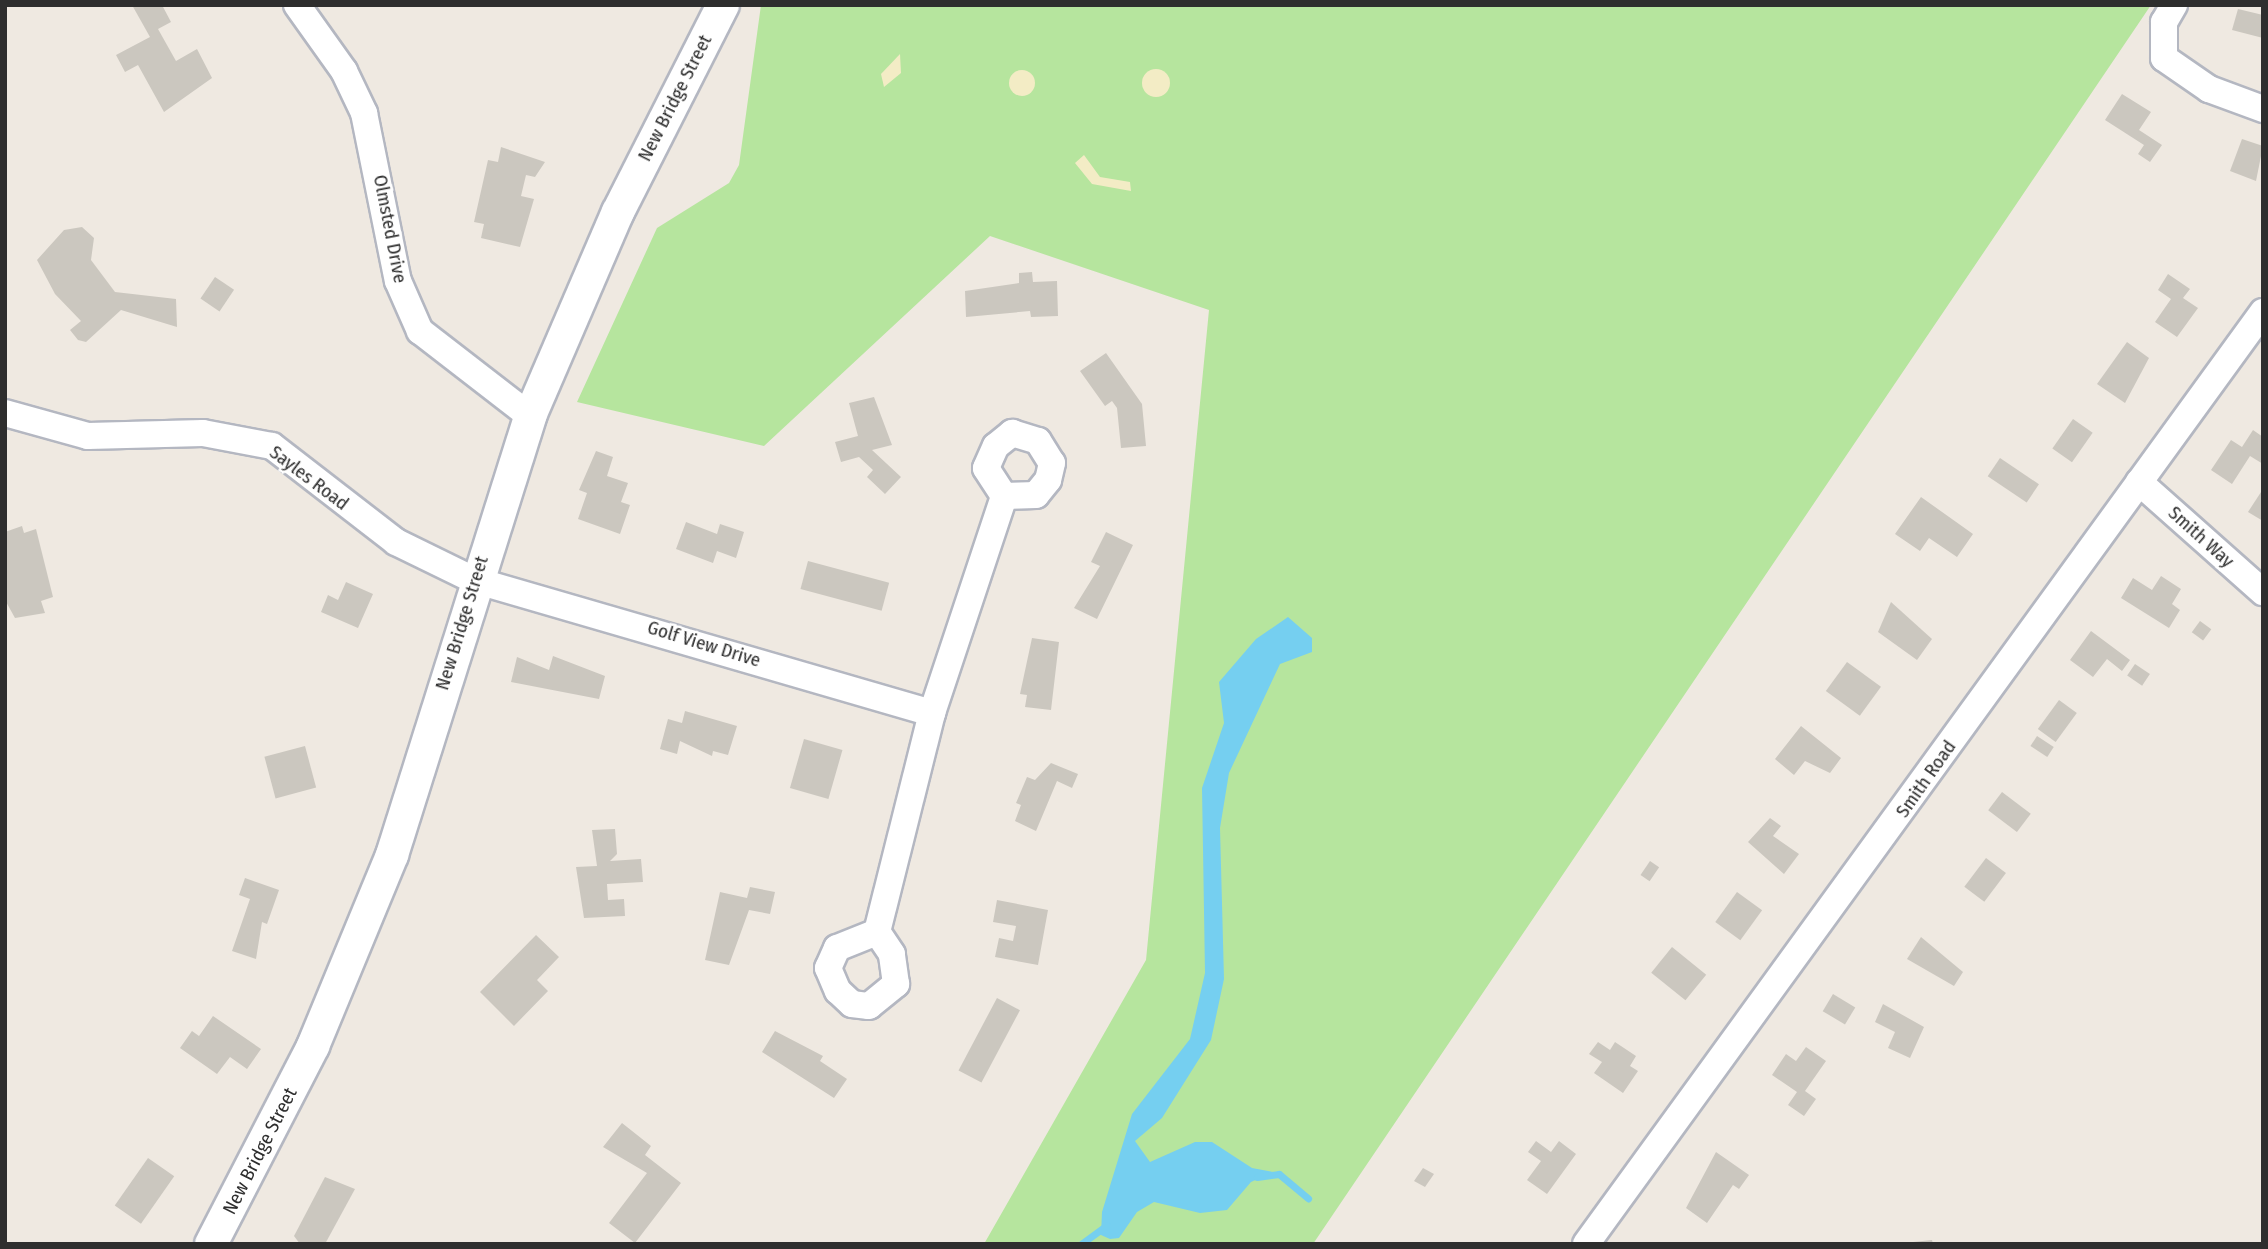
<!DOCTYPE html>
<style>
body{margin:0}
#map{position:relative;width:2268px;height:1249px;overflow:hidden;background:#efe9e1;font-family:"Fira Sans Condensed",sans-serif}
div>[style]{position:absolute}
[style*='--x']{left:calc(var(--x)*1px);top:calc(var(--y)*1px);width:calc(var(--w)*1px);rotate:calc(var(--a)*1deg)}
.green>*{inset:0;background:#b6e59e}
.sand>*{inset:0;background:#f3ecc5}
.round{border-radius:50%}
.water>*{inset:0;background:#75cff0}
.stream>*{height:7px;margin:-3.5px;padding:0 3.5px;transform-origin:3.5px;border-radius:3.5px;background:#75cff0}
.building>*{inset:0;background:#cbc7bf;transform-origin:0 0}
.roads{filter:drop-shadow(2px 0 #b4b7c1) drop-shadow(-2px 0 #b4b7c1) drop-shadow(0 2px #b4b7c1) drop-shadow(0 -2px #b4b7c1)}
.minor>*{height:26px;margin:-13px;padding:0 13px;transform-origin:13px;border-radius:13px;background:#fff}
.tertiary>*{height:32px;margin:-16px;padding:0 16px;transform-origin:16px;border-radius:16px;background:#fff}
span{translate:-50% -50%;white-space:nowrap;text-align:center;line-height:1.15;-webkit-text-stroke:5px #fff;paint-order:stroke}
.street-label{font-size:19px;color:#2e2e2e}
.frame{position:absolute;inset:0;border:7px solid #2e2e2e;pointer-events:none}
</style>
<div id="map">
<div class="green">
<i style="clip-path:polygon(761px 5px,2151px 5px,1313px 1244px,984px 1244px,1146px 960px,1209px 310px,990px 236px,764px 446px,577px 402px,657px 228px,729px 183px,739px 165px)"></i>
</div>
<div class="sand">
<i style="clip-path:polygon(900px 54px,901px 73px,884px 87px,881px 74px)"></i>
<i class="round" style="left:1142px;top:69px;width:28px;height:28px"></i>
<i class="round" style="left:1009px;top:70px;width:26px;height:26px"></i>
<i style="clip-path:polygon(1084px 155px,1100px 177px,1130px 182px,1131px 191px,1092px 184px,1075px 163px)"></i>
</div>
<div class="water">
<i style="clip-path:polygon(1288px 617px,1312px 638px,1312px 652px,1280px 664px,1229px 773px,1220px 828px,1224px 979px,1211px 1040px,1162px 1118px,1135px 1141px,1150px 1162px,1195px 1142px,1212px 1142px,1252px 1168px,1273px 1172px,1251px 1182px,1227px 1210px,1200px 1213px,1154px 1202px,1137px 1212px,1119px 1238px,1110px 1239px,1101px 1235px,1102px 1212px,1132px 1114px,1190px 1039px,1205px 973px,1202px 788px,1224px 723px,1219px 682px,1256px 639px)"></i>
</div>
<div class="stream">
<i style="--x:1257;--y:1177;--w:22;--a:-8"></i>
<i style="--x:1279;--y:1174;--w:38;--a:40"></i>
<i style="--x:1081;--y:1244;--w:32;--a:-36"></i>
</div>
<div class="building">
<i style="clip-path:polygon(132px 5px,162px 5px,171px 22px,158px 29px,176px 61px,197px 49px,212px 78px,164px 112px,138px 65px,125px 72px,116px 55px,150px 37px)"></i>
<i style="clip-path:polygon(2238px 9px,2263px 15px,2263px 38px,2232px 30px)"></i>
<i style="clip-path:polygon(2122px 94px,2151px 112px,2139px 130px,2162px 145px,2150px 162px,2138px 154px,2144px 145px,2105px 120px)"></i>
<i style="clip-path:polygon(2242px 139px,2263px 146px,2256px 181px,2230px 171px)"></i>
<i style="clip-path:polygon(501px 147px,545px 162px,535px 177px,526px 175px,521px 196px,534px 199px,520px 247px,481px 238px,484px 224px,474px 222px,488px 160px,498px 162px)"></i>
<i style="clip-path:polygon(82px 227px,94px 238px,91px 260px,115px 292px,176px 299px,177px 327px,121px 310px,86px 342px,78px 340px,70px 330px,81px 321px,55px 294px,37px 260px,64px 230px)"></i>
<i style="clip-path:polygon(1032px 272px,1033px 282px,1057px 281px,1058px 316px,1031px 317px,1030px 311px,966px 317px,965px 291px,1019px 283px,1019px 273px)"></i>
<i style="clip-path:polygon(2168px 274px,2190px 289px,2183px 298px,2198px 308px,2177px 337px,2155px 322px,2171px 299px,2158px 290px)"></i>
<i style="left:215px;top:277px;width:23px;height:26px;rotate:34deg"></i>
<i style="clip-path:polygon(2127px 342px,2149px 358px,2125px 403px,2097px 384px)"></i>
<i style="clip-path:polygon(1106px 353px,1142px 404px,1146px 446px,1121px 448px,1117px 408px,1112px 401px,1105px 406px,1080px 371px)"></i>
<i style="clip-path:polygon(874px 397px,892px 445px,872px 450px,901px 477px,885px 494px,867px 477px,873px 470px,859px 457px,841px 462px,835px 442px,858px 436px,849px 403px)"></i>
<i style="left:2073px;top:419px;width:24px;height:36px;rotate:35deg"></i>
<i style="clip-path:polygon(2253px 430px,2263px 437px,2263px 464px,2250px 456px,2232px 484px,2211px 470px,2231px 440px,2242px 447px)"></i>
<i style="clip-path:polygon(596px 451px,613px 457px,607px 476px,628px 483px,621px 502px,630px 505px,620px 534px,578px 519px,587px 493px,579px 490px)"></i>
<i style="left:2000px;top:458px;width:47px;height:22px;rotate:34deg"></i>
<i style="clip-path:polygon(2263px 489px,2263px 521px,2248px 512px)"></i>
<i style="clip-path:polygon(1921px 497px,1973px 534px,1957px 557px,1929px 538px,1920px 551px,1895px 534px)"></i>
<i style="clip-path:polygon(686px 522px,717px 534px,720px 524px,744px 532px,736px 558px,717px 551px,713px 563px,676px 549px)"></i>
<i style="clip-path:polygon(22px 526px,24px 533px,36px 529px,53px 597px,41px 601px,45px 613px,15px 618px,5px 600px,5px 532px)"></i>
<i style="clip-path:polygon(1106px 532px,1133px 545px,1097px 619px,1074px 608px,1100px 566px,1091px 562px)"></i>
<i style="left:808px;top:561px;width:84px;height:29px;rotate:15deg"></i>
<i style="clip-path:polygon(2161px 576px,2181px 589px,2172px 604px,2180px 610px,2169px 628px,2121px 598px,2133px 578px,2152px 590px)"></i>
<i style="clip-path:polygon(346px 582px,373px 594px,358px 628px,321px 612px,328px 595px,338px 600px)"></i>
<i style="clip-path:polygon(1891px 602px,1932px 639px,1917px 660px,1878px 632px)"></i>
<i style="left:2200px;top:621px;width:14px;height:14px;rotate:36deg"></i>
<i style="clip-path:polygon(2091px 631px,2130px 660px,2122px 671px,2107px 659px,2093px 677px,2070px 660px)"></i>
<i style="clip-path:polygon(1032px 638px,1059px 642px,1051px 710px,1025px 707px,1027px 695px,1020px 694px)"></i>
<i style="clip-path:polygon(553px 656px,605px 676px,599px 699px,511px 682px,517px 657px,549px 670px)"></i>
<i style="left:1847px;top:662px;width:42px;height:36px;rotate:36deg"></i>
<i style="left:2135px;top:664px;width:18px;height:14px;rotate:34deg"></i>
<i style="left:2059px;top:700px;width:22px;height:36px;rotate:36deg"></i>
<i style="clip-path:polygon(685px 711px,737px 726px,728px 755px,713px 751px,712px 756px,680px 741px,677px 754px,660px 749px,668px 719px,682px 723px)"></i>
<i style="clip-path:polygon(1801px 726px,1841px 758px,1830px 773px,1805px 761px,1794px 775px,1775px 759px)"></i>
<i style="left:2037px;top:736px;width:20px;height:12px;rotate:33deg"></i>
<i style="left:804px;top:739px;width:40px;height:51px;rotate:16deg"></i>
<i style="left:305px;top:746px;width:43px;height:42px;rotate:75deg"></i>
<i style="clip-path:polygon(1051px 763px,1078px 774px,1072px 788px,1057px 781px,1036px 831px,1015px 821px,1021px 805px,1016px 803px,1027px 777px,1035px 780px)"></i>
<i style="left:2002px;top:792px;width:36px;height:23px;rotate:37deg"></i>
<i style="clip-path:polygon(1770px 818px,1781px 826px,1773px 836px,1799px 854px,1784px 874px,1748px 842px)"></i>
<i style="clip-path:polygon(615px 829px,617px 854px,610px 861px,641px 859px,643px 882px,607px 884px,608px 900px,624px 899px,625px 916px,584px 918px,576px 867px,597px 866px,592px 830px)"></i>
<i style="left:1986px;top:858px;width:25px;height:36px;rotate:37deg"></i>
<i style="left:1650px;top:861px;width:11px;height:17px;rotate:34deg"></i>
<i style="clip-path:polygon(245px 878px,279px 890px,267px 924px,262px 922px,256px 959px,232px 951px,250px 899px,239px 895px)"></i>
<i style="clip-path:polygon(750px 887px,775px 892px,770px 914px,749px 910px,729px 965px,705px 960px,720px 892px,747px 898px)"></i>
<i style="left:1737px;top:892px;width:31px;height:37px;rotate:36deg"></i>
<i style="clip-path:polygon(997px 900px,1048px 910px,1038px 965px,995px 957px,999px 938px,1013px 941px,1016px 926px,993px 922px)"></i>
<i style="clip-path:polygon(536px 935px,559px 957px,537px 980px,548px 991px,514px 1026px,480px 992px)"></i>
<i style="clip-path:polygon(1921px 937px,1963px 972px,1954px 986px,1907px 959px)"></i>
<i style="left:1672px;top:947px;width:44px;height:33px;rotate:39deg"></i>
<i style="left:1833px;top:994px;width:26px;height:20px;rotate:31deg"></i>
<i style="left:997px;top:998px;width:26px;height:82px;rotate:28deg"></i>
<i style="clip-path:polygon(1883px 1004px,1924px 1027px,1910px 1058px,1888px 1048px,1895px 1032px,1875px 1022px)"></i>
<i style="clip-path:polygon(213px 1016px,261px 1049px,247px 1069px,230px 1057px,217px 1074px,180px 1048px,192px 1031px,199px 1036px)"></i>
<i style="clip-path:polygon(775px 1031px,823px 1056px,820px 1061px,847px 1079px,834px 1098px,762px 1052px)"></i>
<i style="clip-path:polygon(1598px 1042px,1610px 1050px,1615px 1042px,1636px 1056px,1630px 1066px,1638px 1071px,1623px 1093px,1594px 1073px,1602px 1062px,1589px 1054px)"></i>
<i style="clip-path:polygon(1806px 1047px,1826px 1061px,1805px 1091px,1816px 1099px,1804px 1116px,1788px 1105px,1797px 1092px,1772px 1075px,1786px 1054px,1796px 1061px)"></i>
<i style="clip-path:polygon(622px 1123px,651px 1146px,645px 1155px,681px 1183px,635px 1243px,609px 1223px,647px 1173px,603px 1147px)"></i>
<i style="clip-path:polygon(1536px 1141px,1551px 1152px,1559px 1141px,1576px 1154px,1547px 1194px,1527px 1180px,1541px 1161px,1528px 1152px)"></i>
<i style="clip-path:polygon(1716px 1152px,1749px 1175px,1739px 1189px,1733px 1185px,1707px 1223px,1686px 1208px)"></i>
<i style="left:148px;top:1158px;width:32px;height:58px;rotate:35deg"></i>
<i style="clip-path:polygon(1423px 1168px,1434px 1174px,1425px 1187px,1414px 1181px)"></i>
<i style="clip-path:polygon(325px 1177px,355px 1189px,325px 1244px,300px 1244px,294px 1236px)"></i>
<i style="clip-path:polygon(1932px 1240px,1933px 1244px,1913px 1244px,1913px 1242px)"></i>
</div>
<div class="roads">
<div class="minor">
<i style="--x:297;--y:5;--w:81;--a:54.5"></i>
<i style="--x:344;--y:71;--w:47;--a:64.5"></i>
<i style="--x:364;--y:113;--w:171;--a:78.6"></i>
<i style="--x:398;--y:281;--w:55;--a:66.3"></i>
<i style="--x:420;--y:331;--w:139;--a:37.7"></i>
<i style="--x:2174;--y:5;--w:20;--a:120"></i>
<i style="--x:2164;--y:22;--w:36;--a:90"></i>
<i style="--x:2164;--y:58;--w:55;--a:34.6"></i>
<i style="--x:2209;--y:89;--w:58;--a:20.3"></i>
<i style="--x:5;--y:413;--w:86;--a:15.5"></i>
<i style="--x:88;--y:436;--w:115;--a:-1.5"></i>
<i style="--x:203;--y:433;--w:70;--a:10.7"></i>
<i style="--x:272;--y:446;--w:157;--a:37.7"></i>
<i style="--x:396;--y:542;--w:87;--a:26"></i>
<i style="--x:474;--y:580;--w:477;--a:16.2"></i>
<i style="--x:932;--y:713;--w:229;--a:-71.6"></i>
<i style="--x:1004;--y:496;--w:33;--a:-123"></i>
<i style="--x:986;--y:468;--w:24;--a:-66"></i>
<i style="--x:996;--y:446;--w:21;--a:-39"></i>
<i style="--x:1012;--y:433;--w:27;--a:17"></i>
<i style="--x:1038;--y:441;--w:26;--a:58"></i>
<i style="--x:1052;--y:463;--w:17;--a:103"></i>
<i style="--x:1048;--y:480;--w:19;--a:129"></i>
<i style="--x:1036;--y:495;--w:32;--a:178"></i>
<i style="--x:2139;--y:482;--w:166;--a:41.6"></i>
<i style="--x:877;--y:932;--w:43;--a:158.2"></i>
<i style="--x:837;--y:948;--w:22;--a:114"></i>
<i style="--x:828;--y:968;--w:25;--a:67"></i>
<i style="--x:838;--y:991;--w:19;--a:43"></i>
<i style="--x:852;--y:1004;--w:17;--a:7"></i>
<i style="--x:869;--y:1006;--w:35;--a:-39"></i>
<i style="--x:896;--y:984;--w:30;--a:-98"></i>
<i style="--x:892;--y:954;--w:27;--a:-124"></i>
<i style="--x:877;--y:932;--w:226;--a:-75.9"></i>
<i style="--x:1586;--y:1244;--w:1152;--a:-54.01"></i>
</div>
<div class="tertiary">
<i style="--x:211;--y:1244;--w:223;--a:-62.7"></i>
<i style="--x:313;--y:1046;--w:207;--a:-67.5"></i>
<i style="--x:392;--y:855;--w:460;--a:-72.5"></i>
<i style="--x:530;--y:416;--w:222;--a:-66.7"></i>
<i style="--x:618;--y:212;--w:232;--a:-63.1"></i>
</div>
</div>
<div class="street-label">
<span style="left:675px;top:98px;rotate:-63deg">New Bridge Street</span>
<span style="left:390px;top:229px;rotate:79deg">Olmsted Drive</span>
<span style="left:309px;top:478px;rotate:37deg">Sayles Road</span>
<span style="left:2201px;top:537px;rotate:42deg">Smith Way</span>
<span style="left:462px;top:623px;rotate:-73deg">New Bridge Street</span>
<span style="left:704px;top:644px;rotate:17deg">Golf View Drive</span>
<span style="left:1926px;top:779px;rotate:-55deg">Smith Road</span>
<span style="left:260px;top:1151px;rotate:-63deg">New Bridge Street</span>
</div>
<div class="frame"></div>
</div>
